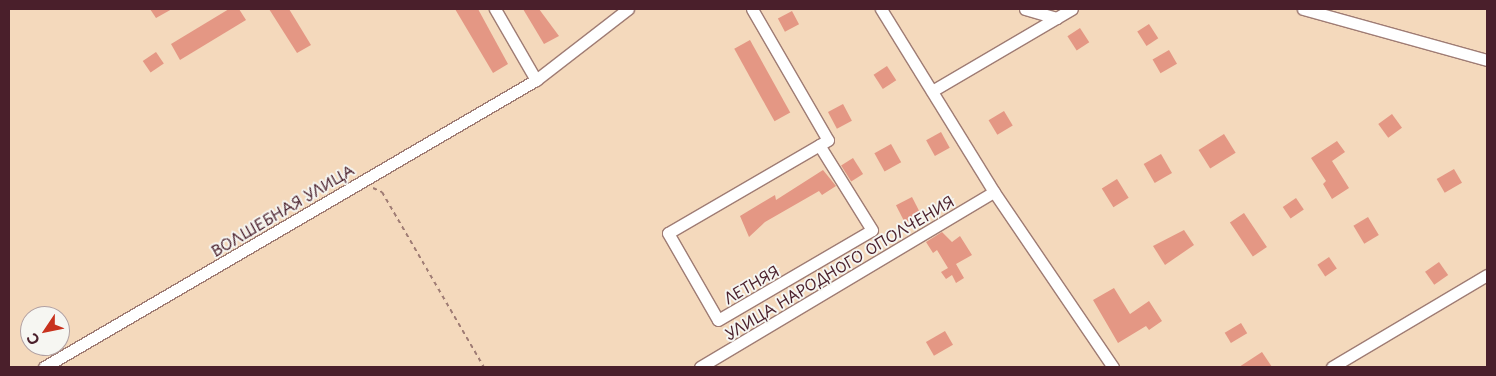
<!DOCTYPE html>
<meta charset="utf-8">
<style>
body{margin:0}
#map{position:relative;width:1496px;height:376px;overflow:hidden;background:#f4d9bc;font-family:"Playpen Sans",sans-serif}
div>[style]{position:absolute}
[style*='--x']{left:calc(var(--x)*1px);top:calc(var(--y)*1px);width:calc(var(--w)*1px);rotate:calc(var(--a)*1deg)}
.building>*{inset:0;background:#e49784;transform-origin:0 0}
.path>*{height:2px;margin-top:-1px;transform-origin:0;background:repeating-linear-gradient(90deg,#9f7c74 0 4px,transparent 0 8px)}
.roads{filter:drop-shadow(1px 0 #9f7c74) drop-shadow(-1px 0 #9f7c74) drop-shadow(0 1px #9f7c74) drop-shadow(0 -1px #9f7c74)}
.minor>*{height:11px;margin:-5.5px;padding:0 5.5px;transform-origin:5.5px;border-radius:5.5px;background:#fff}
span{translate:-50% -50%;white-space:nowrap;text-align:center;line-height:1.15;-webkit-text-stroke:4px #f6f6f2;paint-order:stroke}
.street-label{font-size:15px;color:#4a1f2b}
.frame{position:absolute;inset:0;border:10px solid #4a1f2b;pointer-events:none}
.north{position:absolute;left:20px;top:306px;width:50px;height:50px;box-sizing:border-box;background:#f6f6f2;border:1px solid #b1a0a2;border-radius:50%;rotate:236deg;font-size:14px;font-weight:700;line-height:20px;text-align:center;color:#4a1f2b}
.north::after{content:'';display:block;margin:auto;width:18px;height:22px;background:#c8321e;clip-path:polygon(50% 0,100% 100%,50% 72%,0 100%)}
</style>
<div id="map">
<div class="building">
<i style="clip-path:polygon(150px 9px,172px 9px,156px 18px)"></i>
<i style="clip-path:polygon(229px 9px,239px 9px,246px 20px,180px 60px,171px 44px)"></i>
<i style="clip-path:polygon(269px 9px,289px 9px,311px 45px,297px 53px)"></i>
<i style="clip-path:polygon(455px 9px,478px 9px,508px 64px,493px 73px)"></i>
<i style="clip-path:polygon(523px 9px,539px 9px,559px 36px,544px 44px)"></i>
<i style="left:792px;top:11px;width:15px;height:16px;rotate:62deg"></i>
<i style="left:1149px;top:24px;width:17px;height:14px;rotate:57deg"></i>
<i style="left:1080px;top:28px;width:17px;height:15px;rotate:57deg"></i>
<i style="left:750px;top:40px;width:83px;height:18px;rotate:61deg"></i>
<i style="left:1169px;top:50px;width:16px;height:19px;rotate:60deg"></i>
<i style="left:156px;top:52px;width:14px;height:16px;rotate:56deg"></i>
<i style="left:887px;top:66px;width:17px;height:16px;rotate:57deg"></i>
<i style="left:843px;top:104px;width:19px;height:17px;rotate:62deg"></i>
<i style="left:1004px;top:111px;width:17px;height:18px;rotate:59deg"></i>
<i style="left:1392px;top:114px;width:17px;height:17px;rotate:54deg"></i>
<i style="left:941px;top:132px;width:18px;height:17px;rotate:61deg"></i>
<i style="left:1224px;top:134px;width:22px;height:30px;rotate:58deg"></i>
<i style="clip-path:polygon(1337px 141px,1345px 152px,1332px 161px,1349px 188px,1332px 199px,1323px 184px,1326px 181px,1311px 158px)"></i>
<i style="left:891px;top:144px;width:21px;height:19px;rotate:61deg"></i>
<i style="left:1161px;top:154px;width:22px;height:20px;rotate:60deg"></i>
<i style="left:853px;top:158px;width:19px;height:14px;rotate:58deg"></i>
<i style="left:1454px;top:169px;width:16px;height:20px;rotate:60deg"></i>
<i style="clip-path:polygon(823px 170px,836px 186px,822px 195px,819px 191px,765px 222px,749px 237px,740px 216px,775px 195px,776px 200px)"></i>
<i style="left:1117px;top:179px;width:22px;height:18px;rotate:58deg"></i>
<i style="left:912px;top:197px;width:20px;height:18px;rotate:63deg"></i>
<i style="left:1296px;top:198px;width:14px;height:16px;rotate:56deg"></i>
<i style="left:1244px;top:213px;width:41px;height:17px;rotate:56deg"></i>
<i style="left:1368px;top:217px;width:21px;height:17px;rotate:59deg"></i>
<i style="clip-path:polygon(1184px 230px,1194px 245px,1165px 265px,1153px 246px)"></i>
<i style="clip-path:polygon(942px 232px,952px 242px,960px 236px,972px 255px,956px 264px,964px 278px,956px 283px,952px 275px,946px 279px,941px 272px,948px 268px,937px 250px,933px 253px,926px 242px)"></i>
<i style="left:1329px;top:257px;width:14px;height:14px;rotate:56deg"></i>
<i style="left:1439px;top:262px;width:16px;height:17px;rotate:55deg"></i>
<i style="clip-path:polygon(1114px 288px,1130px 314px,1149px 301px,1162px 321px,1149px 330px,1146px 326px,1118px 343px,1093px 300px)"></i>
<i style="left:1241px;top:323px;width:12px;height:19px;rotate:59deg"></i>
<i style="left:945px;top:331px;width:16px;height:22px;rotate:60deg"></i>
<i style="clip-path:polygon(1262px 352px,1272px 367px,1239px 367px)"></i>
</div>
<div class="path">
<i style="--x:373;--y:188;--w:10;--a:24"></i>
<i style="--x:382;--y:192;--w:203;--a:59.8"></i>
</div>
<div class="roads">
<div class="minor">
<i style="--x:495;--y:9;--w:82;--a:60"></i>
<i style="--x:752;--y:9;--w:151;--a:59.9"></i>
<i style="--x:828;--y:140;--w:185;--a:149.8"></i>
<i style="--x:668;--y:233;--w:100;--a:60.1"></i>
<i style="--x:718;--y:320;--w:178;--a:-30.3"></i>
<i style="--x:872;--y:230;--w:100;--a:-121.9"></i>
<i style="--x:881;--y:9;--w:215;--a:58.3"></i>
<i style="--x:994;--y:192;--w:212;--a:55.8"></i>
<i style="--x:1025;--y:9;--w:33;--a:16"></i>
<i style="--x:1303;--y:9;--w:191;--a:15.5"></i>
<i style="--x:932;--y:91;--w:162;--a:-30.4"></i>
<i style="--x:44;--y:367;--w:570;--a:-30.26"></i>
<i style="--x:536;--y:80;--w:116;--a:-37.7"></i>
<i style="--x:700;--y:367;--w:342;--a:-30.8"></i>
<i style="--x:1332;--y:367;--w:180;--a:-30.7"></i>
</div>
</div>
<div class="street-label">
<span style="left:282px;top:210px;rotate:-31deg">ВОЛШЕБНАЯ УЛИЦА</span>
<span style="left:839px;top:267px;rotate:-31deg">УЛИЦА НАРОДНОГО ОПОЛЧЕНИЯ</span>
<span style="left:751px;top:284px;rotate:-30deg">ЛЕТНЯЯ</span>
</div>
<div class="frame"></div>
<div class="north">С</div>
</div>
